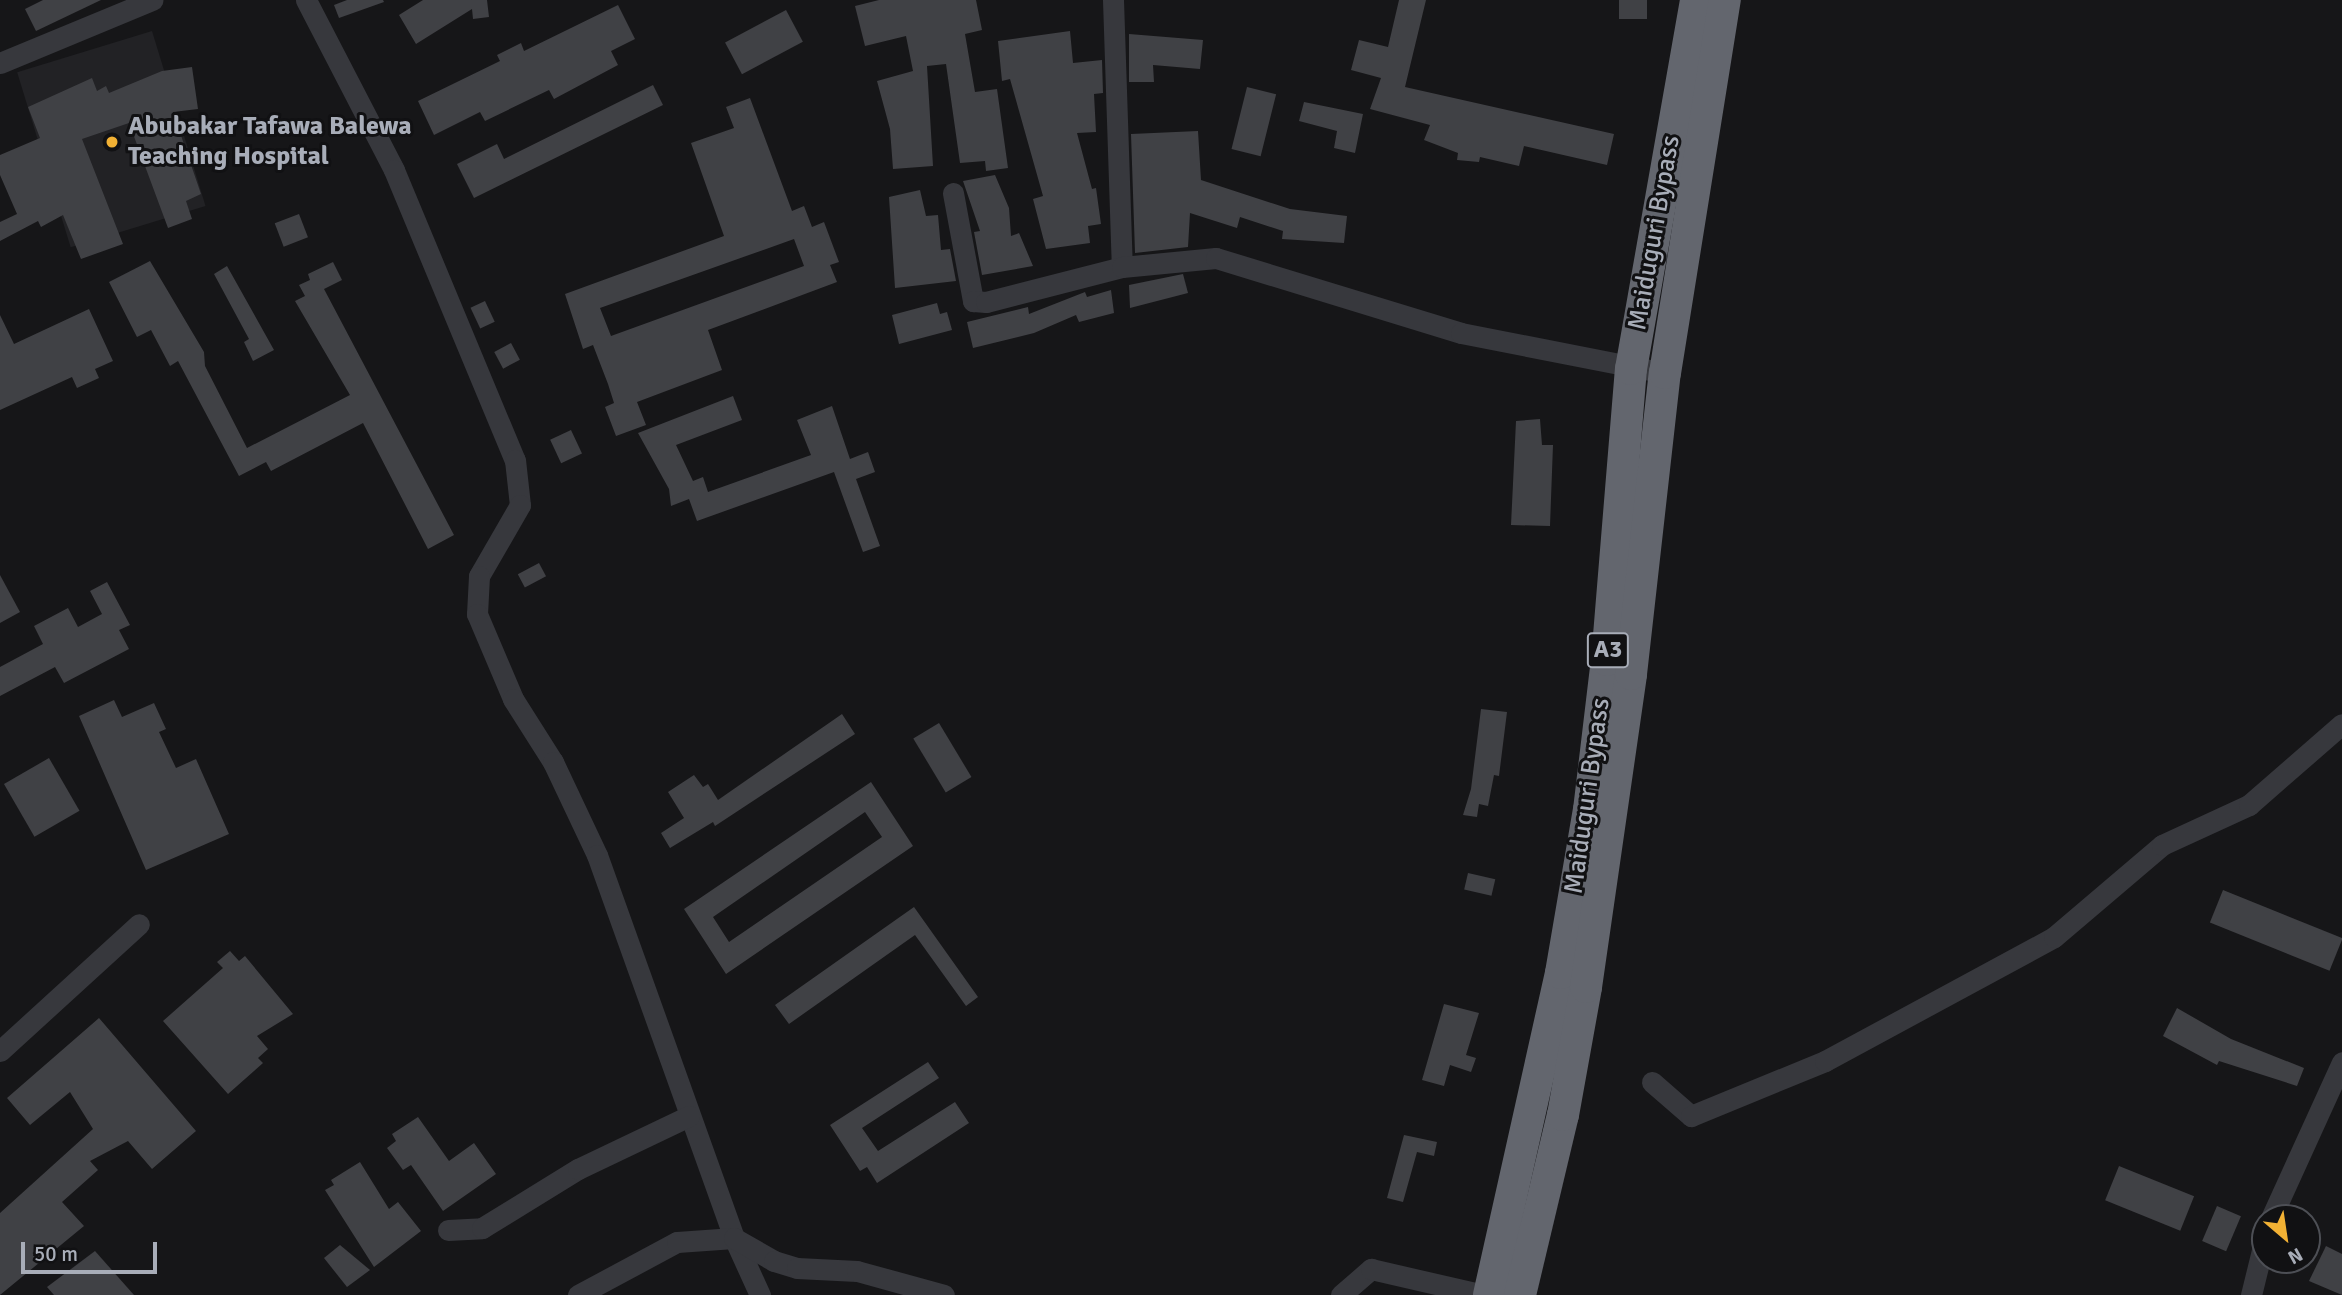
<!DOCTYPE html>
<style>
body{margin:0}
#map{position:relative;width:2342px;height:1295px;overflow:hidden;background:#161618;font-family:Signika,sans-serif}
div>[style]{position:absolute}
[style*='--x']{left:calc(var(--x)*1px);top:calc(var(--y)*1px);width:calc(var(--w)*1px);rotate:calc(var(--a)*1deg)}
.built>*{inset:0;background:#222225;transform-origin:0 0}
.building>*{inset:0;background:#404145;transform-origin:0 0}
.minor>*{height:21px;margin:-10.5px;padding:0 10.5px;transform-origin:10.5px;border-radius:10.5px;background:#37383d}
.highway>*{height:32px;margin:-16px;padding:0 16px;transform-origin:16px;border-radius:16px;background:#63666e}
.dots>*{width:19px;height:19px;translate:-50% -50%;box-sizing:border-box;border:4px solid #111113;border-radius:50%}
span{translate:-50% -50%;white-space:nowrap;text-align:center;line-height:1.15;-webkit-text-stroke:6px #111113;paint-order:stroke}
.shield-label span{padding:2px 5px;background:#111113;border:2px solid;border-radius:5px;-webkit-text-stroke-width:0}
.shield-label{font-size:24px;color:#a8adb8;font-weight:700}
.poi-label{font-size:26px;color:#a8adb8;font-weight:700}
.left{translate:0 -50%;text-align:left}
.street-label{font-size:26px;color:#a8adb8}
.north{position:absolute;left:2251px;top:1204px;width:70px;height:70px;box-sizing:border-box;background:#111113;border:2px solid #4d4f55;border-radius:50%;rotate:151deg;font-size:19px;font-weight:700;line-height:28px;text-align:center;color:#a8adb8}
.north::after{content:'';display:block;margin:auto;width:24px;height:32px;background:#f2b134;clip-path:polygon(50% 0,100% 100%,50% 72%,0 100%)}
.scale{position:absolute;left:21px;top:1242px;width:136px;height:32px;box-sizing:border-box;border:4px solid #a8adb8;border-top:0;padding-left:9px;font-size:21px;line-height:24px;white-space:nowrap;color:#a8adb8;-webkit-text-stroke:5px #111113;paint-order:stroke}
</style>
<div id="map">
<div class="built">
<i style="left:152px;top:31px;width:183px;height:141px;rotate:73deg"></i>
</div>
<div class="building">
<i style="clip-path:polygon(43px 0,101px 0,36px 31px,25px 9px)"></i>
<i style="clip-path:polygon(347px 0,383px 0,384px 2px,339px 18px,334px 5px)"></i>
<i style="clip-path:polygon(423px 0,487px 0,489px 17px,473px 19px,472px 9px,416px 44px,399px 15px)"></i>
<i style="clip-path:polygon(879px 0,976px 0,982px 30px,965px 34px,975px 92px,997px 89px,1008px 168px,986px 171px,985px 161px,960px 163px,946px 64px,927px 66px,933px 166px,893px 169px,890px 129px,877px 81px,913px 71px,906px 36px,865px 46px,855px 6px)"></i>
<i style="clip-path:polygon(1399px 0,1426px 0,1405px 87px,1614px 134px,1607px 165px,1524px 146px,1519px 166px,1480px 157px,1479px 162px,1457px 160px,1458px 153px,1424px 140px,1430px 125px,1370px 109px,1381px 78px,1351px 70px,1359px 40px,1388px 47px)"></i>
<i style="left:1619px;top:0;width:28px;height:19px"></i>
<i style="clip-path:polygon(618px 5px,635px 39px,611px 51px,618px 65px,554px 99px,549px 90px,485px 121px,480px 112px,434px 135px,418px 101px,500px 61px,497px 55px,521px 43px,524px 51px)"></i>
<i style="left:786px;top:10px;width:36px;height:69px;rotate:62deg"></i>
<i style="clip-path:polygon(1070px 31px,1073px 63px,1102px 60px,1103px 93px,1094px 94px,1096px 132px,1077px 133px,1092px 189px,1096px 188px,1101px 224px,1088px 226px,1090px 243px,1046px 249px,1033px 199px,1043px 196px,1010px 79px,1002px 81px,998px 41px)"></i>
<i style="clip-path:polygon(1129px 34px,1203px 40px,1200px 69px,1153px 65px,1154px 82px,1129px 82px)"></i>
<i style="clip-path:polygon(192px 67px,198px 109px,173px 112px,201px 194px,186px 201px,192px 219px,168px 228px,129px 123px,82px 139px,123px 244px,81px 259px,63px 215px,41px 227px,38px 221px,0 241px,0 222px,17px 214px,0 175px,0 155px,40px 138px,28px 107px,92px 78px,97px 91px,106px 86px,109px 93px,162px 71px)"></i>
<i style="clip-path:polygon(653px 85px,663px 105px,474px 198px,457px 164px,497px 144px,504px 159px)"></i>
<i style="left:1247px;top:87px;width:30px;height:64px;rotate:14deg"></i>
<i style="clip-path:polygon(evenodd,750px 98px,792px 211px,804px 206px,812px 227px,824px 222px,839px 262px,830px 265px,837px 282px,708px 330px,722px 370px,637px 402px,646px 425px,616px 436px,605px 407px,614px 403px,608px 384px,593px 345px,583px 349px,565px 294px,724px 236px,691px 143px,734px 128px,726px 107px,750px 98px,794px 239px,804px 266px,611px 336px,600px 308px,794px 239px)"></i>
<i style="clip-path:polygon(1304px 102px,1363px 114px,1355px 153px,1334px 148px,1337px 131px,1299px 121px)"></i>
<i style="clip-path:polygon(1198px 131px,1201px 180px,1290px 209px,1347px 216px,1344px 243px,1282px 239px,1283px 231px,1240px 217px,1237px 228px,1190px 213px,1188px 247px,1135px 253px,1131px 134px)"></i>
<i style="clip-path:polygon(995px 175px,1009px 208px,1011px 236px,1019px 233px,1033px 266px,982px 275px,974px 232px,980px 231px,963px 181px)"></i>
<i style="clip-path:polygon(920px 190px,926px 216px,938px 215px,941px 250px,950px 249px,956px 281px,895px 288px,889px 197px)"></i>
<i style="left:299px;top:214px;width:25px;height:26px;rotate:69deg"></i>
<i style="clip-path:polygon(150px 261px,204px 352px,205px 366px,247px 448px,350px 395px,295px 301px,305px 296px,299px 285px,310px 280px,308px 274px,333px 262px,342px 280px,324px 289px,454px 535px,428px 549px,363px 423px,271px 471px,266px 462px,239px 476px,178px 361px,170px 366px,151px 330px,137px 337px,109px 282px)"></i>
<i style="clip-path:polygon(227px 266px,274px 350px,253px 361px,244px 342px,249px 339px,214px 274px)"></i>
<i style="clip-path:polygon(1183px 274px,1188px 293px,1130px 308px,1129px 285px)"></i>
<i style="clip-path:polygon(1111px 290px,1114px 313px,1079px 322px,1076px 315px,1034px 333px,973px 348px,967px 322px,1028px 307px,1029px 314px,1085px 292px,1087px 297px)"></i>
<i style="left:485px;top:301px;width:23px;height:16px;rotate:65deg"></i>
<i style="clip-path:polygon(937px 303px,940px 314px,947px 312px,952px 330px,899px 344px,892px 315px)"></i>
<i style="clip-path:polygon(89px 309px,113px 361px,95px 369px,99px 378px,77px 388px,72px 377px,0 410px,0 315px,14px 344px)"></i>
<i style="left:511px;top:343px;width:19px;height:19px;rotate:62deg"></i>
<i style="clip-path:polygon(733px 396px,742px 420px,676px 445px,693px 481px,703px 477px,708px 492px,811px 455px,797px 420px,832px 406px,850px 459px,868px 452px,875px 472px,856px 479px,880px 546px,863px 552px,834px 472px,697px 521px,689px 499px,671px 506px,669px 489px,638px 433px)"></i>
<i style="clip-path:polygon(1540px 419px,1542px 445px,1553px 445px,1550px 526px,1511px 525px,1516px 421px)"></i>
<i style="left:571px;top:430px;width:26px;height:23px;rotate:65deg"></i>
<i style="left:539px;top:563px;width:15px;height:24px;rotate:62deg"></i>
<i style="clip-path:polygon(0 575px,20px 612px,0 623px)"></i>
<i style="clip-path:polygon(107px 582px,130px 625px,119px 630px,129px 649px,64px 683px,55px 667px,0 696px,0 667px,43px 644px,34px 626px,68px 608px,78px 627px,102px 614px,90px 591px)"></i>
<i style="clip-path:polygon(114px 700px,122px 717px,154px 703px,166px 729px,159px 732px,176px 768px,196px 759px,229px 834px,146px 870px,79px 716px)"></i>
<i style="clip-path:polygon(1481px 709px,1507px 712px,1499px 776px,1494px 775px,1488px 806px,1479px 804px,1477px 817px,1463px 815px,1471px 789px)"></i>
<i style="clip-path:polygon(842px 714px,855px 734px,715px 826px,713px 822px,670px 848px,661px 833px,684px 818px,668px 792px,694px 775px,703px 787px,708px 784px,718px 800px)"></i>
<i style="left:939px;top:723px;width:63px;height:30px;rotate:59deg"></i>
<i style="left:49px;top:758px;width:61px;height:52px;rotate:60deg"></i>
<i style="clip-path:polygon(evenodd,871px 782px,913px 846px,726px 974px,684px 909px,871px 782px,865px 812px,882px 837px,729px 942px,713px 917px,865px 812px)"></i>
<i style="left:1468px;top:873px;width:28px;height:17px;rotate:13deg"></i>
<i style="left:2223px;top:890px;width:129px;height:35px;rotate:22deg"></i>
<i style="clip-path:polygon(914px 907px,978px 997px,966px 1006px,915px 935px,789px 1024px,775px 1005px)"></i>
<i style="clip-path:polygon(230px 951px,239px 961px,245px 956px,293px 1014px,257px 1036px,268px 1049px,258px 1058px,263px 1063px,228px 1094px,163px 1021px,223px 968px,217px 962px)"></i>
<i style="clip-path:polygon(1444px 1004px,1479px 1013px,1466px 1055px,1476px 1058px,1471px 1072px,1450px 1065px,1444px 1086px,1422px 1080px)"></i>
<i style="clip-path:polygon(2177px 1008px,2231px 1039px,2304px 1068px,2297px 1086px,2219px 1061px,2217px 1065px,2163px 1036px)"></i>
<i style="clip-path:polygon(99px 1018px,196px 1131px,152px 1169px,128px 1141px,90px 1161px,98px 1170px,62px 1202px,84px 1226px,0 1295px,0 1213px,93px 1129px,70px 1092px,30px 1125px,7px 1098px)"></i>
<i style="clip-path:polygon(928px 1062px,939px 1078px,862px 1128px,878px 1151px,955px 1102px,969px 1123px,877px 1183px,867px 1167px,860px 1171px,830px 1125px)"></i>
<i style="clip-path:polygon(418px 1117px,449px 1161px,474px 1143px,496px 1174px,443px 1211px,411px 1165px,403px 1170px,387px 1148px,396px 1141px,392px 1134px)"></i>
<i style="clip-path:polygon(1404px 1135px,1437px 1142px,1434px 1156px,1417px 1152px,1403px 1202px,1387px 1198px)"></i>
<i style="clip-path:polygon(360px 1162px,389px 1209px,398px 1202px,421px 1231px,374px 1267px,325px 1190px,334px 1185px,331px 1180px)"></i>
<i style="left:2119px;top:1166px;width:81px;height:37px;rotate:22deg"></i>
<i style="left:2217px;top:1206px;width:26px;height:38px;rotate:23deg"></i>
<i style="clip-path:polygon(340px 1245px,370px 1270px,347px 1287px,324px 1258px)"></i>
<i style="clip-path:polygon(2326px 1246px,2342px 1254px,2342px 1295px,2309px 1281px)"></i>
<i style="clip-path:polygon(95px 1251px,134px 1295px,54px 1295px,47px 1287px)"></i>
</div>
<div class="minor">
<i style="--x:306;--y:0;--w:191;--a:62.6"></i>
<i style="--x:394;--y:170;--w:314;--a:67.4"></i>
<i style="--x:515;--y:460;--w:45;--a:83.7"></i>
<i style="--x:520;--y:505;--w:82;--a:120"></i>
<i style="--x:479;--y:576;--w:38;--a:93"></i>
<i style="--x:477;--y:614;--w:92;--a:67"></i>
<i style="--x:513;--y:699;--w:75;--a:57.6"></i>
<i style="--x:553;--y:762;--w:103;--a:64.7"></i>
<i style="--x:597;--y:855;--w:407;--a:70.3"></i>
<i style="--x:734;--y:1238;--w:63;--a:65.5"></i>
<i style="--x:1113;--y:0;--w:267;--a:88.1"></i>
<i style="--x:0;--y:63;--w:165;--a:-22.5"></i>
<i style="--x:953;--y:193;--w:110;--a:79.5"></i>
<i style="--x:973;--y:301;--w:13;--a:4"></i>
<i style="--x:986;--y:302;--w:140;--a:-14.4"></i>
<i style="--x:1122;--y:267;--w:94;--a:-5.5"></i>
<i style="--x:1216;--y:258;--w:256;--a:17"></i>
<i style="--x:1461;--y:333;--w:208;--a:11.1"></i>
<i style="--x:0;--y:1051;--w:188;--a:-42.4"></i>
<i style="--x:1652;--y:1082;--w:52;--a:41.1"></i>
<i style="--x:1691;--y:1116;--w:145;--a:-22.3"></i>
<i style="--x:1825;--y:1061;--w:260;--a:-28.4"></i>
<i style="--x:2054;--y:937;--w:142;--a:-40.4"></i>
<i style="--x:2162;--y:845;--w:96;--a:-24.7"></i>
<i style="--x:2249;--y:805;--w:123;--a:-41.1"></i>
<i style="--x:2271;--y:1218;--w:171;--a:-65.5"></i>
<i style="--x:448;--y:1230;--w:34;--a:-3"></i>
<i style="--x:482;--y:1228;--w:113;--a:-31.6"></i>
<i style="--x:578;--y:1169;--w:123;--a:-25.5"></i>
<i style="--x:578;--y:1295;--w:112;--a:-28.2"></i>
<i style="--x:677;--y:1242;--w:57;--a:-4"></i>
<i style="--x:734;--y:1238;--w:46;--a:29.9"></i>
<i style="--x:774;--y:1261;--w:24;--a:17"></i>
<i style="--x:797;--y:1268;--w:60;--a:2.9"></i>
<i style="--x:857;--y:1271;--w:90;--a:15.4"></i>
<i style="--x:1341;--y:1295;--w:40;--a:-41"></i>
<i style="--x:1371;--y:1269;--w:116;--a:13"></i>
<i style="--x:2251;--y:1295;--w:59;--a:-76.2"></i>
</div>
<div class="highway">
<i style="--x:1489;--y:1295;--w:330;--a:-77.4"></i>
<i style="--x:1561;--y:973;--w:165;--a:-80.3"></i>
<i style="--x:1589;--y:810;--w:151;--a:-83.2"></i>
<i style="--x:1607;--y:660;--w:292;--a:-85.3"></i>
<i style="--x:1631;--y:369;--w:375;--a:-80"></i>
<i style="--x:1520;--y:1295;--w:185;--a:-76.6"></i>
<i style="--x:1563;--y:1115;--w:130;--a:-79.8"></i>
<i style="--x:1586;--y:987;--w:316;--a:-81.8"></i>
<i style="--x:1631;--y:674;--w:303;--a:-83.6"></i>
<i style="--x:1665;--y:373;--w:378;--a:-80.9"></i>
</div>
<div class="dots">
<i style="left:112px;top:142px;background:#f2b134"></i>
</div>
<div class="shield-label">
<span style="left:1608px;top:650px">A3</span>
</div>
<div class="poi-label">
<span class="left" style="left:128px;top:142px">Abubakar Tafawa Balewa<br>Teaching Hospital</span>
</div>
<div class="street-label">
<span style="left:1655px;top:233px;rotate:-80deg">Maiduguri Bypass</span>
<span style="left:1588px;top:796px;rotate:-82deg">Maiduguri Bypass</span>
</div>
<div class="north">N</div>
<div class="scale">50 m</div>
</div>
